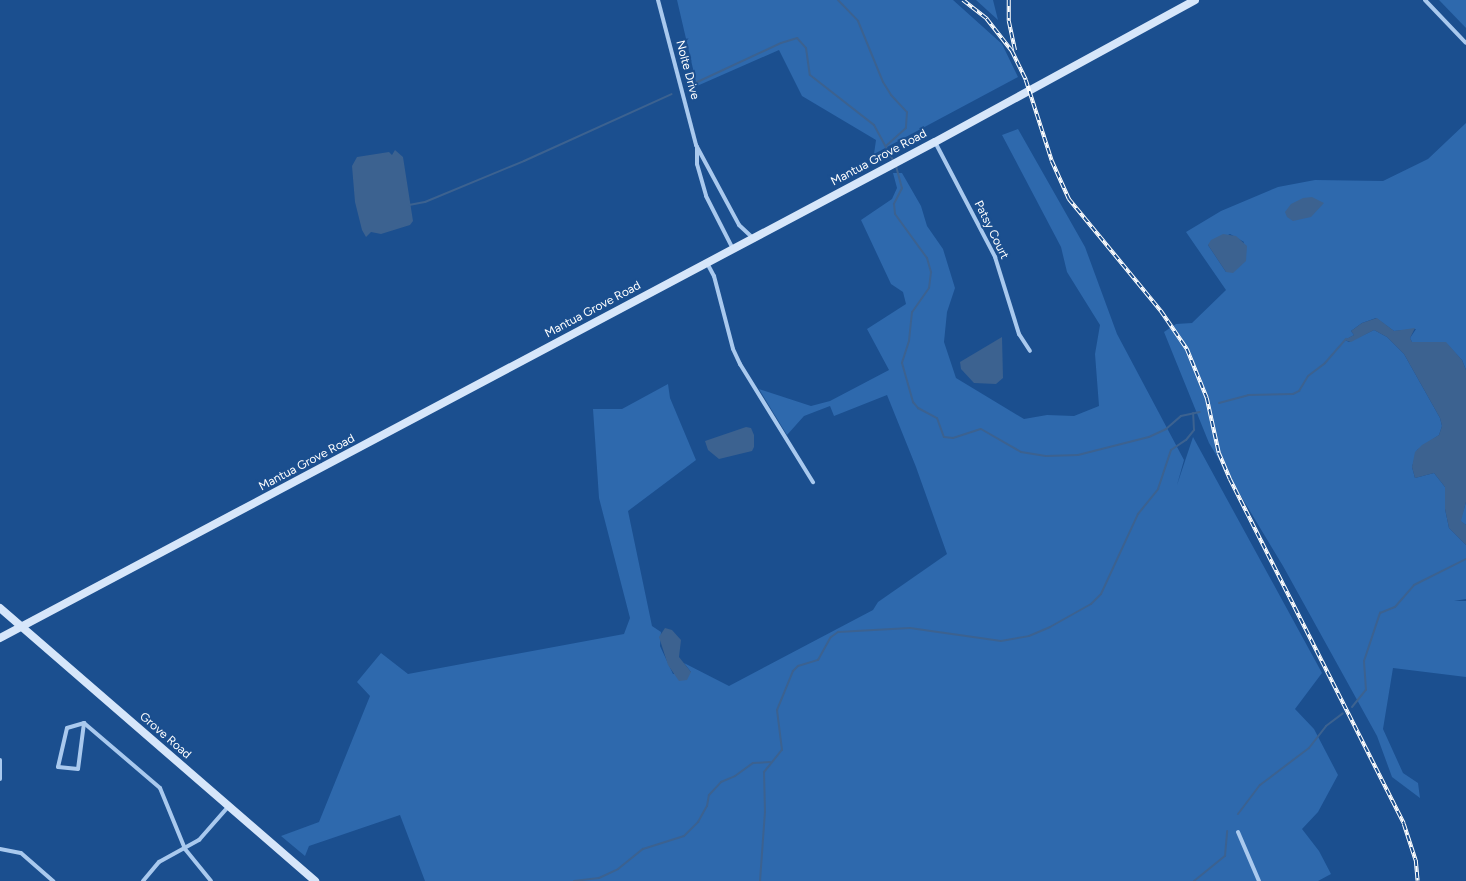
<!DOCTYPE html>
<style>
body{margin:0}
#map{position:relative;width:1466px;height:881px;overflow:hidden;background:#1b4f8f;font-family:Figtree,sans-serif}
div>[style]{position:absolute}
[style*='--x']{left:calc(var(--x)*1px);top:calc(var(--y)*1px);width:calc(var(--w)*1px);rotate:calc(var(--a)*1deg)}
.green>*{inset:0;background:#2e69ad}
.water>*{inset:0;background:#3c6290}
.stream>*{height:2px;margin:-1px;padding:0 1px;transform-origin:1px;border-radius:1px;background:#3c6290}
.street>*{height:4px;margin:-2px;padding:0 2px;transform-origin:2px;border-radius:2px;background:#a9c9ee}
.secondary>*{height:8px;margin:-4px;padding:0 4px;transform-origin:4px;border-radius:4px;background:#d6e6fa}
.rail>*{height:3.5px;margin-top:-1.75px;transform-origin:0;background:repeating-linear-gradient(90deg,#1b4f8f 0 6px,#fff 0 12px);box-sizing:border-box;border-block:1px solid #fff}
span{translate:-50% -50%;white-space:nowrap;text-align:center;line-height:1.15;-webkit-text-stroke:4px #1b4f8f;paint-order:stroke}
.street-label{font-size:12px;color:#fff}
</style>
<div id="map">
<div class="green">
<i style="clip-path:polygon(677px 0,953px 0,1002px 44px,1018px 77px,874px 154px,876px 140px,802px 96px,779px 50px,697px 86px)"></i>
<i style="clip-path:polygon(976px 0,993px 0,998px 20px)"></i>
<i style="clip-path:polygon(1439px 0,1466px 0,1466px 28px)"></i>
<i style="clip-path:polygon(evenodd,1466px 123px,1466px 370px,1462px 360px,1445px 342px,1412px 342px,1410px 338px,1416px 329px,1394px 331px,1376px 318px,1362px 323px,1351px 331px,1354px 335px,1345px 340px,1349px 342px,1374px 330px,1387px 337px,1404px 354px,1440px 418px,1442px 426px,1439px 435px,1417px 450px,1412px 467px,1415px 478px,1434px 473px,1445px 487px,1445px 509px,1449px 528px,1466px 545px,1466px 599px,1454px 601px,1466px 601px,1466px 677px,1393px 668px,1383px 729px,1403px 773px,1418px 783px,1420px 798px,1392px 777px,1377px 736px,1283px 566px,1209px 443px,1164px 332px,1176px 324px,1192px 323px,1226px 290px,1186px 232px,1221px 211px,1278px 187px,1315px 180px,1383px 181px,1428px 159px,1466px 123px,1230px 234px,1244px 242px,1226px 272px,1208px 245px,1230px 234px)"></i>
<i style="clip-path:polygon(1018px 129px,1085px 247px,1117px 334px,1184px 460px,1177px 485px,1193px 437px,1322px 673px,1295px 709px,1314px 729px,1338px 775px,1318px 812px,1302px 829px,1319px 851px,1331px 874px,1318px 881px,425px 881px,400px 815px,309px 846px,305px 856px,281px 836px,319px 822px,370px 696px,357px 682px,381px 653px,408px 674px,624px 634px,630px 618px,599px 498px,593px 409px,622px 409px,668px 384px,670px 398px,696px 460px,628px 511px,652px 626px,661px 632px,660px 646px,673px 674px,691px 672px,684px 663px,729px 686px,873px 610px,878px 602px,947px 554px,916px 467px,887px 395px,834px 416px,830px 406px,804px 416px,787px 435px,759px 389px,811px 406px,830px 401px,889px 370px,867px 329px,906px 304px,903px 292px,891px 284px,861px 220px,892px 199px,897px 188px,893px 173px,902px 173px,921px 206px,927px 226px,943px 249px,955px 288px,947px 312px,944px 342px,956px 378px,1024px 419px,1047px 415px,1074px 416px,1099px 406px,1095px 354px,1100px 325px,1067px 272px,1061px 247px,1002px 135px)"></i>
<i style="clip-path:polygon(1466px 502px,1466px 525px,1460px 521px)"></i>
</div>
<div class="water">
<i style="clip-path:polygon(395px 150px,403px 157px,413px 221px,410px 225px,381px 234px,371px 232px,366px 237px,362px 230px,355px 202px,352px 166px,357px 157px,389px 152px,392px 155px)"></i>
<i style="clip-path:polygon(1312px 197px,1324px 203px,1311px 217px,1293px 221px,1287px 217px,1285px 212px,1291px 204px,1303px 198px)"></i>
<i style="clip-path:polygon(1223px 234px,1236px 236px,1247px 246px,1246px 261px,1233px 273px,1226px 272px,1208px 245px,1211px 240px)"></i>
<i style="clip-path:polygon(1377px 318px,1394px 331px,1415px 328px,1410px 338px,1412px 342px,1446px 342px,1462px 360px,1466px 370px,1466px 502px,1461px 521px,1466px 525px,1466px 545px,1449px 528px,1445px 509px,1445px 487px,1434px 473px,1415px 478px,1412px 467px,1415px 452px,1422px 445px,1439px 435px,1442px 426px,1440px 418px,1404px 354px,1387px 337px,1374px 330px,1351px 342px,1344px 340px,1354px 335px,1351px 331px,1362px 323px)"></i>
<i style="clip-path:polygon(1002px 337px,1003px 378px,996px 384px,974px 383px,961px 369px,960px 362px)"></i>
<i style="clip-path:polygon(746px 427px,751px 428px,754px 435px,754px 447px,752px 451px,719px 459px,708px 450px,705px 441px)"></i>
<i style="clip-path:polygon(665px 628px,672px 630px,681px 640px,679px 657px,691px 672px,687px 680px,679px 681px,668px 665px,659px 637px)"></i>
</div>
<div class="stream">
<i style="--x:838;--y:0;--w:29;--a:46"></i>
<i style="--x:858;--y:21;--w:66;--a:67.7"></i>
<i style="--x:883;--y:82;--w:15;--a:58"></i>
<i style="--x:891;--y:95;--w:23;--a:47"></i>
<i style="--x:907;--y:112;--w:16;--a:94"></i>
<i style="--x:906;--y:128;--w:27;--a:138"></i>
<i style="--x:693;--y:84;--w:97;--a:-25"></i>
<i style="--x:781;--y:43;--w:17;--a:-17"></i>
<i style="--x:797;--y:38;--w:13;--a:48"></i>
<i style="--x:806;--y:48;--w:27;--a:82"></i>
<i style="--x:810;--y:75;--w:81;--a:38"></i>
<i style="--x:874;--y:125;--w:42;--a:61.6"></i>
<i style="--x:896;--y:166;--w:23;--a:75"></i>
<i style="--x:902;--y:188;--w:18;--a:117"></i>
<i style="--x:894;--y:204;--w:10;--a:84"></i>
<i style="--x:895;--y:214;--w:54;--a:54"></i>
<i style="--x:927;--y:258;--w:15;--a:74"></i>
<i style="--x:931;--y:272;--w:16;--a:97"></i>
<i style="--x:929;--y:288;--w:29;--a:125"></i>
<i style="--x:912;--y:312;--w:29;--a:96"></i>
<i style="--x:909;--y:341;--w:23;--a:108"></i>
<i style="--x:902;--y:363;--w:41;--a:74.2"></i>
<i style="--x:913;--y:402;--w:8;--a:50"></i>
<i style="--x:918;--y:408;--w:21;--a:28"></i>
<i style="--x:937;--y:418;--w:20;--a:70"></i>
<i style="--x:944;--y:437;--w:9;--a:6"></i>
<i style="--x:953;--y:438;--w:29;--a:-18"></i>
<i style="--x:981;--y:429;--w:46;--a:29.9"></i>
<i style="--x:1021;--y:452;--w:25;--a:9"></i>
<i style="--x:1046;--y:456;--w:32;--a:-2"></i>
<i style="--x:1078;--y:455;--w:73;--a:-14.2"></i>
<i style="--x:1149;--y:437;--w:19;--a:-25"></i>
<i style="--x:1166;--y:429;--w:20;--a:-41"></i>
<i style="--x:1181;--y:416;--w:19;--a:-12"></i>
<i style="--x:409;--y:205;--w:16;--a:-11"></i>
<i style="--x:425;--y:202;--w:107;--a:-22.5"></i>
<i style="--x:524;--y:161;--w:162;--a:-24.4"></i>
<i style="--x:1219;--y:403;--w:30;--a:-15"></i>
<i style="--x:1248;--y:395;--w:45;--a:-1.3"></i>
<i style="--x:1293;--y:394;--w:7;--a:-27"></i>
<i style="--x:1299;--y:391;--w:17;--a:-59"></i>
<i style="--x:1308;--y:376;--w:21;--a:-37"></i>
<i style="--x:1325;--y:363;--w:32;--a:-49"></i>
<i style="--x:1352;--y:707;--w:22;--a:-51"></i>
<i style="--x:1366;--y:690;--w:29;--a:-94"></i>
<i style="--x:1364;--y:661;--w:51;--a:-71.6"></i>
<i style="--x:1380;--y:613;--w:16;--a:-22"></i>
<i style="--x:1395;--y:607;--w:29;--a:-49"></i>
<i style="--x:1414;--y:585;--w:58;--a:-26.6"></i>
<i style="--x:1238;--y:814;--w:36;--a:-53"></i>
<i style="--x:1260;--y:785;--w:61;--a:-37.1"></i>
<i style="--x:1309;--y:748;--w:28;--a:-52"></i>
<i style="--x:1326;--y:726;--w:21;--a:-37"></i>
<i style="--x:574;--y:881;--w:25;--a:-7"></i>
<i style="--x:599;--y:878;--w:21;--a:-25"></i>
<i style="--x:618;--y:869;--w:32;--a:-39"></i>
<i style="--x:643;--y:849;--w:43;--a:-17.6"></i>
<i style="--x:684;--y:836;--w:20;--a:-45"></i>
<i style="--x:698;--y:822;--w:18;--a:-61"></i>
<i style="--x:707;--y:806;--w:11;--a:-80"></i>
<i style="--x:709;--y:795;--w:18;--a:-47"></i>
<i style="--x:721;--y:782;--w:15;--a:-23"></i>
<i style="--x:735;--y:776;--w:22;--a:-36"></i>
<i style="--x:753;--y:763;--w:17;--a:-3"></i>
<i style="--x:760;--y:881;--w:69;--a:-85.9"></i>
<i style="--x:765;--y:812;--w:40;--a:-91.4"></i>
<i style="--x:764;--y:772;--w:28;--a:-51"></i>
<i style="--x:782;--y:750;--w:40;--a:-97.1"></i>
<i style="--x:777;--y:710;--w:42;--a:-67.7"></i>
<i style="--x:793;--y:671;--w:7;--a:-45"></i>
<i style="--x:798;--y:666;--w:21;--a:-17"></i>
<i style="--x:818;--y:660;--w:26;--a:-61"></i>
<i style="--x:831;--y:637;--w:9;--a:-36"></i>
<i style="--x:838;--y:632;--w:72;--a:-3.2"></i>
<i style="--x:910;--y:628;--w:92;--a:8.1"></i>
<i style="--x:1001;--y:641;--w:28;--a:-10"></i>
<i style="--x:1029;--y:636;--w:23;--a:-23"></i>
<i style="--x:1050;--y:627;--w:47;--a:-29.3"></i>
<i style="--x:1091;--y:604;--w:14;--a:-45"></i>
<i style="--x:1101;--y:594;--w:88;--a:-65.2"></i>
<i style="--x:1138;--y:514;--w:32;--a:-51"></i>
<i style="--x:1158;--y:489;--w:41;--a:-71.6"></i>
<i style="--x:1171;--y:450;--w:18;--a:-34"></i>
<i style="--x:1186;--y:440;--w:13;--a:-51"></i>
<i style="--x:1194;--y:430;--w:17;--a:-93"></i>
<i style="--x:1194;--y:881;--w:40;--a:-39"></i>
<i style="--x:1225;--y:856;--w:25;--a:-85"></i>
</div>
<div class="street">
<i style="--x:658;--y:0;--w:150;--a:75.3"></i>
<i style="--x:696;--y:145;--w:91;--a:61.7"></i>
<i style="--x:739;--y:225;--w:19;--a:43"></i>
<i style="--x:1425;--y:0;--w:59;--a:46.4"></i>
<i style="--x:935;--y:142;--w:130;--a:62.4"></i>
<i style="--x:995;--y:257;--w:81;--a:72.7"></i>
<i style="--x:1019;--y:334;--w:20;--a:57"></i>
<i style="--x:697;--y:147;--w:17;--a:90"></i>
<i style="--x:697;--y:164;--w:33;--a:74"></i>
<i style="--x:706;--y:196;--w:59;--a:63"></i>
<i style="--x:707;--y:263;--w:15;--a:62"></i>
<i style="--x:714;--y:276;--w:75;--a:75.4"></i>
<i style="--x:733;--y:349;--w:17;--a:65"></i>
<i style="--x:740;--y:364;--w:139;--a:58.3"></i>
<i style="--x:84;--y:723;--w:46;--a:97.4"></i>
<i style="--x:78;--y:769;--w:20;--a:-174"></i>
<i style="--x:58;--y:767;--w:40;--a:-77"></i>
<i style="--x:67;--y:728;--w:18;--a:-16"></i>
<i style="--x:84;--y:723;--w:100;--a:40.5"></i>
<i style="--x:160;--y:788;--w:66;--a:67.7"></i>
<i style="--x:185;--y:849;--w:41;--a:50.9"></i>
<i style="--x:0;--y:760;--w:19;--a:90"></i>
<i style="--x:1238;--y:832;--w:53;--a:66.8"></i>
<i style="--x:0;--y:849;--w:21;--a:11"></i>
<i style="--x:21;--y:853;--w:43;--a:41.2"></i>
<i style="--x:143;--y:881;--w:25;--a:-50"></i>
<i style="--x:159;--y:862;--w:46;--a:-28.8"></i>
<i style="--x:199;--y:840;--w:44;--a:-48.7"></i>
</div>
<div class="secondary">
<i style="--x:0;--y:608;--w:417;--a:40.9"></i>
<i style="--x:0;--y:638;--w:1058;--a:-27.95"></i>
<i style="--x:935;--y:142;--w:296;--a:-28.6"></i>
</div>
<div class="rail">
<i style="--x:963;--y:0;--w:31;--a:38"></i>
<i style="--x:987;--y:19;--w:41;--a:52"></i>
<i style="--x:1012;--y:51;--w:32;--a:64"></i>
<i style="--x:1026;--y:80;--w:85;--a:72.2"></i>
<i style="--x:1052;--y:161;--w:42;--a:65.9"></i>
<i style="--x:1069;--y:199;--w:145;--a:50.6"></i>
<i style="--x:1161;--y:311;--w:46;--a:55.6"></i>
<i style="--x:1187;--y:349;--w:53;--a:67.8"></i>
<i style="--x:1207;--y:398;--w:56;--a:77.7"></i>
<i style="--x:1219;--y:453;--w:28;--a:67"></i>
<i style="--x:1230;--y:479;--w:386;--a:63.2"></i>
<i style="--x:1404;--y:824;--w:38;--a:72"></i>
<i style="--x:1416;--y:860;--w:21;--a:85"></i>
<i style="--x:1009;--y:0;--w:21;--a:90"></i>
<i style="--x:1009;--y:21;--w:30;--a:78"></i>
</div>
<div class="street-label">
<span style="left:687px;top:70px;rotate:75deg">Nolte Drive</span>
<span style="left:879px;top:158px;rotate:-28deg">Mantua Grove Road</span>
<span style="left:991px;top:230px;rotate:64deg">Patsy Court</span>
<span style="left:593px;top:310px;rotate:-28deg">Mantua Grove Road</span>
<span style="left:307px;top:463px;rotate:-28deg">Mantua Grove Road</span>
<span style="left:165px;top:736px;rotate:41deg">Grove Road</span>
</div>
</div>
